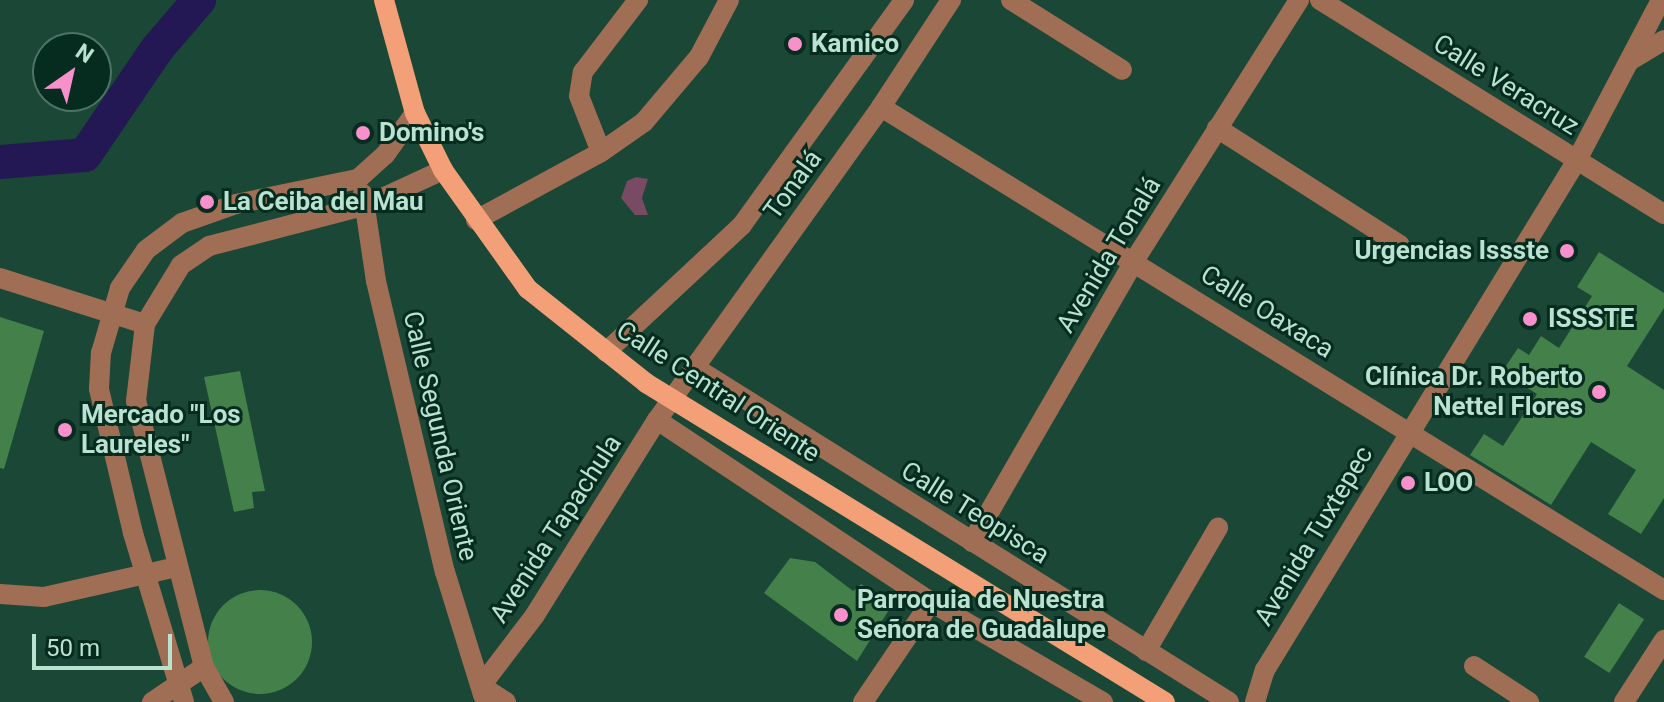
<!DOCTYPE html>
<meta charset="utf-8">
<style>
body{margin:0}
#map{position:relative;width:1664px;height:702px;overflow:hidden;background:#1a4736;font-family:Roboto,sans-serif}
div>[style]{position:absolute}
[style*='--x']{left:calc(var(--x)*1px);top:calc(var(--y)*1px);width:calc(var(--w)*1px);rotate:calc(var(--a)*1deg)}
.green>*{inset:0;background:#784a63}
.river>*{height:34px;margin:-17px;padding:0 17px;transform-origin:17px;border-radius:17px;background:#241854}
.building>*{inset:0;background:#448049;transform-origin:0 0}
.round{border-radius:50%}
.minor>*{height:20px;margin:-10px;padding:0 10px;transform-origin:10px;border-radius:10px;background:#a06d55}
.major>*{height:20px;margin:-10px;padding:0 10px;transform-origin:10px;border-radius:10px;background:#f3a079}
.dots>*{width:22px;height:22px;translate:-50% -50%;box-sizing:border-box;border:4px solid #062b1f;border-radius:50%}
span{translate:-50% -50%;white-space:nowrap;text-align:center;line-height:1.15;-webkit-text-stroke:6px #062b1f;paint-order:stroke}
.poi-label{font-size:26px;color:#bae2d0;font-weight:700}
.left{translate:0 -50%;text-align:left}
.right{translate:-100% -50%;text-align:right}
.street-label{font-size:26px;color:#bae2d0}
.north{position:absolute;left:32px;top:32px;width:80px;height:80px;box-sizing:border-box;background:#062b1f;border:2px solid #4e7466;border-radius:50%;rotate:34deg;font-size:22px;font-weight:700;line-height:32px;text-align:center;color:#bae2d0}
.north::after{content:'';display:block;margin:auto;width:28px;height:36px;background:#f890cb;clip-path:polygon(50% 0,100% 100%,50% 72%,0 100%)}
.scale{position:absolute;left:32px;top:634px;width:140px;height:36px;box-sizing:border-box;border:4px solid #bae2d0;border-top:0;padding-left:10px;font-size:24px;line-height:28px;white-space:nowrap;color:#bae2d0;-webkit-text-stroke:6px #062b1f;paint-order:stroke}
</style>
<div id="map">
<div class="green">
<i style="clip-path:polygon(636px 177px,648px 179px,642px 198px,648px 215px,635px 215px,621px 198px,627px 181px)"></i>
</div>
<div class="river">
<i style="--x:0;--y:162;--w:85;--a:-4.7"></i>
<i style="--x:85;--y:155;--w:128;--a:-55.8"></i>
<i style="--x:157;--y:49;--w:65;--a:-49.4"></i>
</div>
<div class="building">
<i style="clip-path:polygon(1599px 252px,1664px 293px,1664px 308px,1627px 366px,1664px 390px,1664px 498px,1641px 534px,1608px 514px,1636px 470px,1591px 442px,1551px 505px,1470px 455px,1484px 434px,1503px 446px,1537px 394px,1502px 372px,1518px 348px,1529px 355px,1541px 336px,1559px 348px,1592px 296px,1577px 287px)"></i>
<i style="clip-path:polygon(0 317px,44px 331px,4px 469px,0 468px)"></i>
<i style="clip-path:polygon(240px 371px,265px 491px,252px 492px,254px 508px,234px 512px,204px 377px)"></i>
<i style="clip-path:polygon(790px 558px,815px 562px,853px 591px,861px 584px,892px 605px,857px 661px,764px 593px)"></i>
<i class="round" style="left:208px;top:590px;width:104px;height:104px"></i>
<i style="left:1619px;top:603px;width:30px;height:64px;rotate:33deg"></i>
</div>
<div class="minor">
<i style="--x:1011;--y:0;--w:131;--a:32.2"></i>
<i style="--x:1320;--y:0;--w:405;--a:31.9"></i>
<i style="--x:1631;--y:60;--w:39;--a:-31"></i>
<i style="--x:881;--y:107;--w:920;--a:31.67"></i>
<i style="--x:1217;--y:128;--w:217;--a:32.6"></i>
<i style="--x:601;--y:152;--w:52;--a:-34.9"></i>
<i style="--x:644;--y:122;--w:85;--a:-49.8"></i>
<i style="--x:699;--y:57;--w:64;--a:-62.2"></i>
<i style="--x:363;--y:194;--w:88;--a:81.5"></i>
<i style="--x:376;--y:281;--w:299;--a:76.7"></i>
<i style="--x:445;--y:572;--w:129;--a:72.8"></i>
<i style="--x:476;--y:220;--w:142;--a:-28.5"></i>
<i style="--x:601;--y:152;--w:60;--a:-111.4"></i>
<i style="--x:579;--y:96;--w:24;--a:-81"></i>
<i style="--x:583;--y:72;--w:91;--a:-52.6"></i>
<i style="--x:0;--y:278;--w:152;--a:17.6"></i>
<i style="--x:606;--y:352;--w:186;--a:-43"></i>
<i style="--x:742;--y:225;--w:277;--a:-54.2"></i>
<i style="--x:694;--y:367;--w:631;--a:32.05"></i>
<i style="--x:657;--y:420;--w:329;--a:33.6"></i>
<i style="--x:931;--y:602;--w:199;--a:30.2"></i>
<i style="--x:972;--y:542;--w:324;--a:-60"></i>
<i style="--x:1134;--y:261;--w:309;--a:-57.7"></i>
<i style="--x:0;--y:594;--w:44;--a:3.9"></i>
<i style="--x:44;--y:597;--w:136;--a:-12.7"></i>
<i style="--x:1146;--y:651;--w:143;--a:-59.7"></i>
<i style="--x:1474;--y:666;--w:66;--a:33.2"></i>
<i style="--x:152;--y:702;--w:63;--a:-33.9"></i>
<i style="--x:184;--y:702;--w:177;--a:-106.8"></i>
<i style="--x:133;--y:533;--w:148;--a:-103.3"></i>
<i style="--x:99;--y:389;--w:36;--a:-87"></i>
<i style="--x:101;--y:353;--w:68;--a:-73.7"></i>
<i style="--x:120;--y:288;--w:46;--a:-55.6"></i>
<i style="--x:146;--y:250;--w:45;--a:-36.9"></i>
<i style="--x:182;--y:223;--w:57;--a:-19.4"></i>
<i style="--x:236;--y:204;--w:125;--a:-11.6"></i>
<i style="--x:358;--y:179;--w:36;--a:-42"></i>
<i style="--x:385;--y:155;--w:52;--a:-54.5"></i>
<i style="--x:224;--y:702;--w:40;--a:-119.7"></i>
<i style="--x:204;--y:667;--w:275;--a:-104.3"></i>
<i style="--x:136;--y:401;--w:78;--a:-83.3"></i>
<i style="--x:145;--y:324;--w:69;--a:-58.6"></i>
<i style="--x:181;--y:265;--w:34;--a:-34"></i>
<i style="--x:209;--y:246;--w:163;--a:-14.5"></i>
<i style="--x:367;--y:205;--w:84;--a:-24.7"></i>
<i style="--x:506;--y:702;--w:30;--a:-147"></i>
<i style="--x:481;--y:686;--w:89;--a:-52.7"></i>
<i style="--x:535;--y:615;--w:230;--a:-58"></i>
<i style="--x:657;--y:420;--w:385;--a:-54.4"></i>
<i style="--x:881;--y:107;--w:128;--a:-56.8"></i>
<i style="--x:863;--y:702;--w:121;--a:-55.8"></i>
<i style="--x:1255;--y:702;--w:34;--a:-73"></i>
<i style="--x:1265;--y:670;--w:598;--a:-58.54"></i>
<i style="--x:1577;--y:160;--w:181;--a:-62.3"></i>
<i style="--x:1624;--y:702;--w:74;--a:-57.2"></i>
</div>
<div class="major">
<i style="--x:384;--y:0;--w:117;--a:74.7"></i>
<i style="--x:415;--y:113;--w:64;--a:63.8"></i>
<i style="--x:443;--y:170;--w:146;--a:54.5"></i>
<i style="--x:528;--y:289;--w:151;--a:38.5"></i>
<i style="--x:646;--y:383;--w:609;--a:31.58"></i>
</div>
<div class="dots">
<i style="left:795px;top:44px;background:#f890cb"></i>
<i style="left:363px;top:133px;background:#f890cb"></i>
<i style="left:207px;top:202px;background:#f890cb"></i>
<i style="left:1567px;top:251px;background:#f890cb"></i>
<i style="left:1530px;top:319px;background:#f890cb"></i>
<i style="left:1599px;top:392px;background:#f890cb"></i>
<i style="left:65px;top:430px;background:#f890cb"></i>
<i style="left:1408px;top:483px;background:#f890cb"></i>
<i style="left:841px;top:615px;background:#f890cb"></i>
</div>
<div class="poi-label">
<span class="left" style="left:811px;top:44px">Kamico</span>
<span class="left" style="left:379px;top:133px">Domino's</span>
<span class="left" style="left:223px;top:202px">La Ceiba del Mau</span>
<span class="right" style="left:1549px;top:251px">Urgencias Issste</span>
<span class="left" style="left:1548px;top:319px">ISSSTE</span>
<span class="right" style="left:1583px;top:392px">Clínica Dr. Roberto<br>Nettel Flores</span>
<span class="left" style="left:81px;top:430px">Mercado "Los<br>Laureles"</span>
<span class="left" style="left:1424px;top:483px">LOO</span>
<span class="left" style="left:857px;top:615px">Parroquia de Nuestra<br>Señora de Guadalupe</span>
</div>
<div class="street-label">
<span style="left:1506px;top:85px;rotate:32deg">Calle Veracruz</span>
<span style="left:793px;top:185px;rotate:-54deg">Tonalá</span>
<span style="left:1109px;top:255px;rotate:-59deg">Avenida Tonalá</span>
<span style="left:1267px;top:312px;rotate:32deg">Calle Oaxaca</span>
<span style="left:718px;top:392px;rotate:33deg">Calle Central Oriente</span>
<span style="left:440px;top:436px;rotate:77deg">Calle Segunda Oriente</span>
<span style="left:975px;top:513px;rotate:32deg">Calle Teopisca</span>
<span style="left:556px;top:529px;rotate:-57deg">Avenida Tapachula</span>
<span style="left:1314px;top:536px;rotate:-59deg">Avenida Tuxtepec</span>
</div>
<div class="north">N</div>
<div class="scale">50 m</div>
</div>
